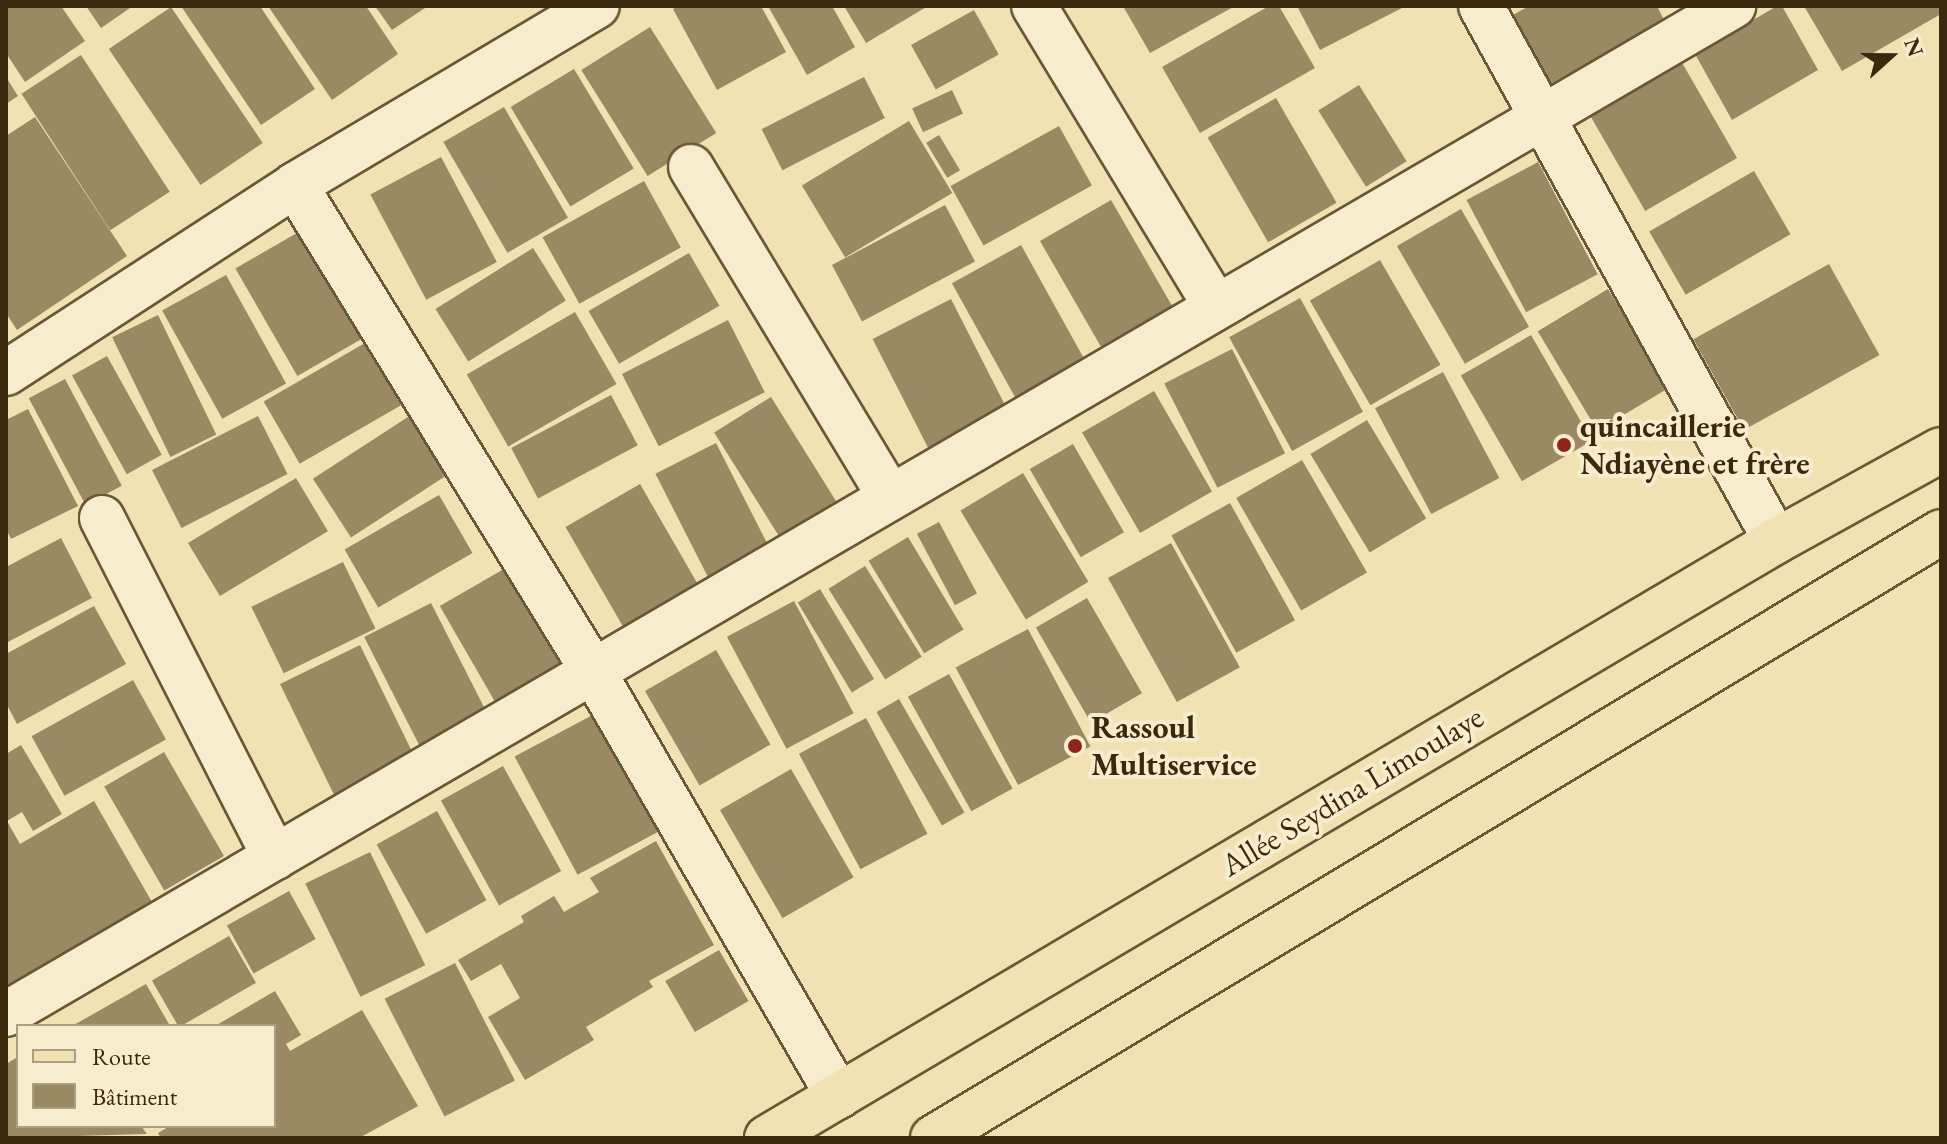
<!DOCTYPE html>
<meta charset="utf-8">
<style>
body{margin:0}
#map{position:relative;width:1947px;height:1144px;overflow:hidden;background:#f2e1b2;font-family:"EB Garamond",serif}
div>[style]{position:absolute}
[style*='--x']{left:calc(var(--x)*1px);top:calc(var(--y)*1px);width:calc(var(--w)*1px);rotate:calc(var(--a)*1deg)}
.building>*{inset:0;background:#9b8963;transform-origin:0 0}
.roads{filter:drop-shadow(2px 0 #6a5736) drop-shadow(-2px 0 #6a5736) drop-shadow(0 2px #6a5736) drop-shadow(0 -2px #6a5736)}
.minor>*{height:44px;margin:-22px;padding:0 22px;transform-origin:22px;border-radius:22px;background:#f7eccd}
.major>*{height:44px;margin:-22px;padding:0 22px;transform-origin:22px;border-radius:22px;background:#f2e1b2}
.dots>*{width:22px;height:22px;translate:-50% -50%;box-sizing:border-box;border:4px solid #f7eccd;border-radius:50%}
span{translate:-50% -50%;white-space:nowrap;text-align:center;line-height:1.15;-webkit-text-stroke:8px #f7eccd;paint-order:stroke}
.poi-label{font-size:32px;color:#3c290d;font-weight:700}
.left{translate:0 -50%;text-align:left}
.street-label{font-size:32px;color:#3c290d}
.frame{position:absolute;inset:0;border:8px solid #3c290d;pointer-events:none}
.legend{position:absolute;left:16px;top:1024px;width:260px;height:104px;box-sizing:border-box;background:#f7eccd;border:2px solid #ac9e80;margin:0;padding:10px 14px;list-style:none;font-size:24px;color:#3c290d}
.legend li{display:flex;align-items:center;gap:16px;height:40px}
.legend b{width:40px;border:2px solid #ac9e80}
.north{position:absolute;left:1851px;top:16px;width:80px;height:80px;-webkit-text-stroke:6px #f7eccd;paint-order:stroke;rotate:69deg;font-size:22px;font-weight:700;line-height:32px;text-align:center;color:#3c290d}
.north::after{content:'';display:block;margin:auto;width:28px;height:36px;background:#3c290d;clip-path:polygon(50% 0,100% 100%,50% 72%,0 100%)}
</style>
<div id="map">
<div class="building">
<i style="clip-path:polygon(6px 6px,61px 6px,85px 41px,25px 82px,6px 53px)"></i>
<i style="clip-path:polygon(86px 6px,133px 6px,101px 28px)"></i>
<i style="clip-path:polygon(181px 6px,260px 6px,315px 89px,261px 125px)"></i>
<i style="clip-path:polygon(268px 6px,366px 6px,398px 54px,332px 100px)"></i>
<i style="clip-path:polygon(375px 6px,428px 6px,392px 30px)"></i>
<i style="clip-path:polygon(679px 6px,761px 6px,786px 52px,717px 90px,673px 9px)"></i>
<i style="clip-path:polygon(768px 6px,832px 6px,855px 47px,807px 75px)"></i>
<i style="clip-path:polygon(844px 6px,928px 6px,866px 43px)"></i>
<i style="clip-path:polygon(1123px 6px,1235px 6px,1150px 53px)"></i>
<i style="clip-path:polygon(1269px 6px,1279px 6px,1315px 68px,1200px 133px,1162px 67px)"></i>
<i style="clip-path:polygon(1297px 6px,1406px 6px,1320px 50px)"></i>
<i style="clip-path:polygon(1529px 6px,1657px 6px,1666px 24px,1546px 86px,1509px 17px)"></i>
<i style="clip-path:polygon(1777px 6px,1782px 6px,1818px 70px,1732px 120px,1695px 54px)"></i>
<i style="clip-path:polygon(1804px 6px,1941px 6px,1941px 14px,1842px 71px)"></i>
<i style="left:171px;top:7px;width:164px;height:75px;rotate:56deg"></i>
<i style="left:974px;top:10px;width:51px;height:72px;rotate:61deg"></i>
<i style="left:650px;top:27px;width:125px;height:81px;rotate:58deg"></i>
<i style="left:81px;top:55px;width:163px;height:71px;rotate:57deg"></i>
<i style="left:1681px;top:61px;width:112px;height:106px;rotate:60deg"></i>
<i style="left:574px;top:69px;width:116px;height:74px;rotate:59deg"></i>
<i style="clip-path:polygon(6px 77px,18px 96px,6px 104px)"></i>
<i style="left:864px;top:77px;width:46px;height:115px;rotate:63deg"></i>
<i style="left:1359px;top:85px;width:90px;height:48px;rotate:58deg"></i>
<i style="left:952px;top:90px;width:26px;height:44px;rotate:65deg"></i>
<i style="left:1276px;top:98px;width:121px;height:79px;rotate:60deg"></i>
<i style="left:504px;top:107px;width:128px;height:70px;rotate:60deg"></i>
<i style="clip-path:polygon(35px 117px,127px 256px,17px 330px,6px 313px,6px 136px)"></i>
<i style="left:909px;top:121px;width:84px;height:125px;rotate:59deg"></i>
<i style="left:1059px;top:126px;width:68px;height:124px;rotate:61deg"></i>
<i style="left:939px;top:135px;width:41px;height:15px;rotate:59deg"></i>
<i style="left:441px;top:157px;width:119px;height:80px;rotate:62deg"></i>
<i style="left:1538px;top:162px;width:127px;height:81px;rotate:62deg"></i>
<i style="left:1754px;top:171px;width:73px;height:121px;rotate:60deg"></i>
<i style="left:644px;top:181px;width:76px;height:116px;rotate:61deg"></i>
<i style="left:1111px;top:200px;width:122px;height:82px;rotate:60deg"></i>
<i style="left:945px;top:205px;width:64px;height:128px;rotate:62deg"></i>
<i style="left:1461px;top:209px;width:136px;height:74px;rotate:60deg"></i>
<i style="left:309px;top:226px;width:124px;height:85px;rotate:60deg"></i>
<i style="left:1021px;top:245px;width:135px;height:79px;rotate:61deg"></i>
<i style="left:533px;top:248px;width:62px;height:115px;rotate:58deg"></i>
<i style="left:689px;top:253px;width:61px;height:116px;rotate:60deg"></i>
<i style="left:1380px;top:260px;width:121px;height:81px;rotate:60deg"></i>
<i style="left:1829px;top:264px;width:104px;height:155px;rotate:61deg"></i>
<i style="left:226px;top:275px;width:124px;height:73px;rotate:61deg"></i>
<i style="left:1608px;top:289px;width:116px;height:82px;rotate:59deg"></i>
<i style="left:1300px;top:298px;width:130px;height:81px;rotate:61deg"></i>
<i style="left:951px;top:299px;width:125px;height:88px;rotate:63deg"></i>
<i style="left:575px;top:312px;width:83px;height:125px;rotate:60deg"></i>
<i style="left:158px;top:315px;width:133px;height:51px;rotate:64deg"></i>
<i style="left:728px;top:320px;width:81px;height:119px;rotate:63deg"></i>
<i style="left:1531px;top:335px;width:122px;height:81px;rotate:60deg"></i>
<i style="left:365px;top:343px;width:72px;height:117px;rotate:60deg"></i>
<i style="left:1232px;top:349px;width:117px;height:76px;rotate:63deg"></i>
<i style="left:107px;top:356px;width:113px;height:40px;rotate:61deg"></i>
<i style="left:1443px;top:372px;width:120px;height:77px;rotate:62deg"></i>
<i style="left:65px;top:379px;width:121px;height:41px;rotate:62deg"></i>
<i style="left:1154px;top:391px;width:116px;height:83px;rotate:60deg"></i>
<i style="left:611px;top:395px;width:57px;height:113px;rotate:62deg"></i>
<i style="left:771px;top:397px;width:133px;height:67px;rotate:58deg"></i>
<i style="clip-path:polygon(28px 409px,78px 506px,11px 539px,6px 529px,6px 420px)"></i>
<i style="left:411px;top:415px;width:70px;height:117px;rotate:57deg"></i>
<i style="left:258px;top:416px;width:65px;height:119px;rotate:63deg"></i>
<i style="left:1367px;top:420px;width:115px;height:66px;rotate:59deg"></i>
<i style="left:716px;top:443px;width:120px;height:68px;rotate:63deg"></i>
<i style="left:1073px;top:444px;width:102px;height:50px;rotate:60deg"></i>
<i style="left:1302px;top:460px;width:130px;height:76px;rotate:60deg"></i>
<i style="left:1023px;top:473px;width:127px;height:73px;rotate:59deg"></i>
<i style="left:296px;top:478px;width:62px;height:126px;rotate:59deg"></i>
<i style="left:640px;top:484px;width:129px;height:86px;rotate:60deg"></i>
<i style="left:439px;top:495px;width:67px;height:109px;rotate:60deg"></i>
<i style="left:1230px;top:503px;width:134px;height:67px;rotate:61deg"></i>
<i style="left:939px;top:522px;width:81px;height:25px;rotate:62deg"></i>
<i style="left:908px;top:537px;width:108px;height:46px;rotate:59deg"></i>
<i style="clip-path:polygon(61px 538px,92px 598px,6px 643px,6px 567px)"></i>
<i style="left:1171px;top:543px;width:142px;height:72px;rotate:61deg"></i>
<i style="left:343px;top:562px;width:74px;height:102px;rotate:64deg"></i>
<i style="left:516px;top:562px;width:124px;height:88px;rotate:60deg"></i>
<i style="left:865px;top:566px;width:107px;height:43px;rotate:58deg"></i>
<i style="left:820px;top:589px;width:105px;height:26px;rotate:59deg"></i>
<i style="left:1087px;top:598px;width:110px;height:59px;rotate:60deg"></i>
<i style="left:794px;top:601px;width:127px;height:76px;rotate:62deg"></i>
<i style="left:431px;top:603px;width:129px;height:75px;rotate:63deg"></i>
<i style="clip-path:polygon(94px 606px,126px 664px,17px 724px,6px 703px,6px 654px)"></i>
<i style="left:1028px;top:629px;width:133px;height:82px;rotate:62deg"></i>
<i style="left:360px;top:645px;width:128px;height:89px;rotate:64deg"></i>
<i style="left:716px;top:650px;width:109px;height:82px;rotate:60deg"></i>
<i style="left:949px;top:674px;width:131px;height:47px;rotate:61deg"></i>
<i style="left:133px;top:680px;width:68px;height:116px;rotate:61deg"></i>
<i style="left:899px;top:699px;width:131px;height:26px;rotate:60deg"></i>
<i style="left:602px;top:710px;width:134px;height:99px;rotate:62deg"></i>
<i style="left:866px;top:718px;width:131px;height:76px;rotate:62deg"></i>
<i style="clip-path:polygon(21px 745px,62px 814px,33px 831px,22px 812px,7px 821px,20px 844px,94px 801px,156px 909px,10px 993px,6px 985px,6px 754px)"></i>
<i style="left:164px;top:752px;width:120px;height:69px;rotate:60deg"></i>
<i style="left:503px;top:766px;width:120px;height:71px;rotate:61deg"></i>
<i style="left:791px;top:769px;width:125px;height:82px;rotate:60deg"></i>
<i style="left:437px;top:811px;width:102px;height:69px;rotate:61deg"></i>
<i style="clip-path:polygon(656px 841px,714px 945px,649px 981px,653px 987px,586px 1027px,594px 1040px,525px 1080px,488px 1017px,520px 998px,501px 964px,471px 981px,458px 960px,524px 922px,521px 916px,554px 896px,564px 912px,599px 892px,590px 878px)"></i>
<i style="left:370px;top:852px;width:126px;height:72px;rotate:64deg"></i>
<i style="left:289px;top:891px;width:55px;height:71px;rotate:61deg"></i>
<i style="left:229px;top:936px;width:54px;height:89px;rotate:60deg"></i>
<i style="left:719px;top:950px;width:59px;height:62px;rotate:60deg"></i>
<i style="left:455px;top:963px;width:132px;height:79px;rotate:63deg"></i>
<i style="clip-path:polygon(146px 984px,170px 1026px,72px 1026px,81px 1021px)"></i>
<i style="clip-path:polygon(275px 991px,301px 1035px,286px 1044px,290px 1051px,362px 1010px,418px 1106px,359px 1138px,161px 1138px,158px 1133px,170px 1126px,274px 1126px,274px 1026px,215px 1026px)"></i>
<i style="clip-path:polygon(18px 1057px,18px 1126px,141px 1126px,147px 1134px,6px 1138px,6px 1064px)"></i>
</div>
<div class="roads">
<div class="minor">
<i style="--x:1034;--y:6;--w:351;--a:58.8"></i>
<i style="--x:1481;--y:6;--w:611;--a:61.13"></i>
<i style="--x:691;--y:167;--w:385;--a:58.9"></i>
<i style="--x:295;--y:185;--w:570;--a:58.48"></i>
<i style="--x:593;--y:671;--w:491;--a:60"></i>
<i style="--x:6;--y:373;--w:345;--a:-33"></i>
<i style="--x:295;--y:185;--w:351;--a:-30.7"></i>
<i style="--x:102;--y:518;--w:381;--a:63"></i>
<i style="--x:6;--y:1014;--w:2000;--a:-30.27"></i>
</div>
<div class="major">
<i style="--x:767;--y:1138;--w:1172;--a:-30.61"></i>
<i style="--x:1776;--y:541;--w:188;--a:-28.9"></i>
<i style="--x:933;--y:1138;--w:1176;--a:-31.01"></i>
</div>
</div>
<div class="dots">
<i style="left:1564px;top:445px;background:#8f2418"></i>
<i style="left:1075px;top:746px;background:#8f2418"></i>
</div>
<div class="poi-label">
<span class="left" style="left:1580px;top:445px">quincaillerie<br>Ndiayène et frère</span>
<span class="left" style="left:1091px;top:746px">Rassoul<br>Multiservice</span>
</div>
<div class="street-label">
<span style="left:1352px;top:791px;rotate:-31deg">Allée Seydina Limoulaye</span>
</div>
<div class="frame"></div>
<ul class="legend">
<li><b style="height:10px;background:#f2e1b2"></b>Route</li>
<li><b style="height:22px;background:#9b8963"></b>Bâtiment</li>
</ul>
<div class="north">N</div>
</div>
